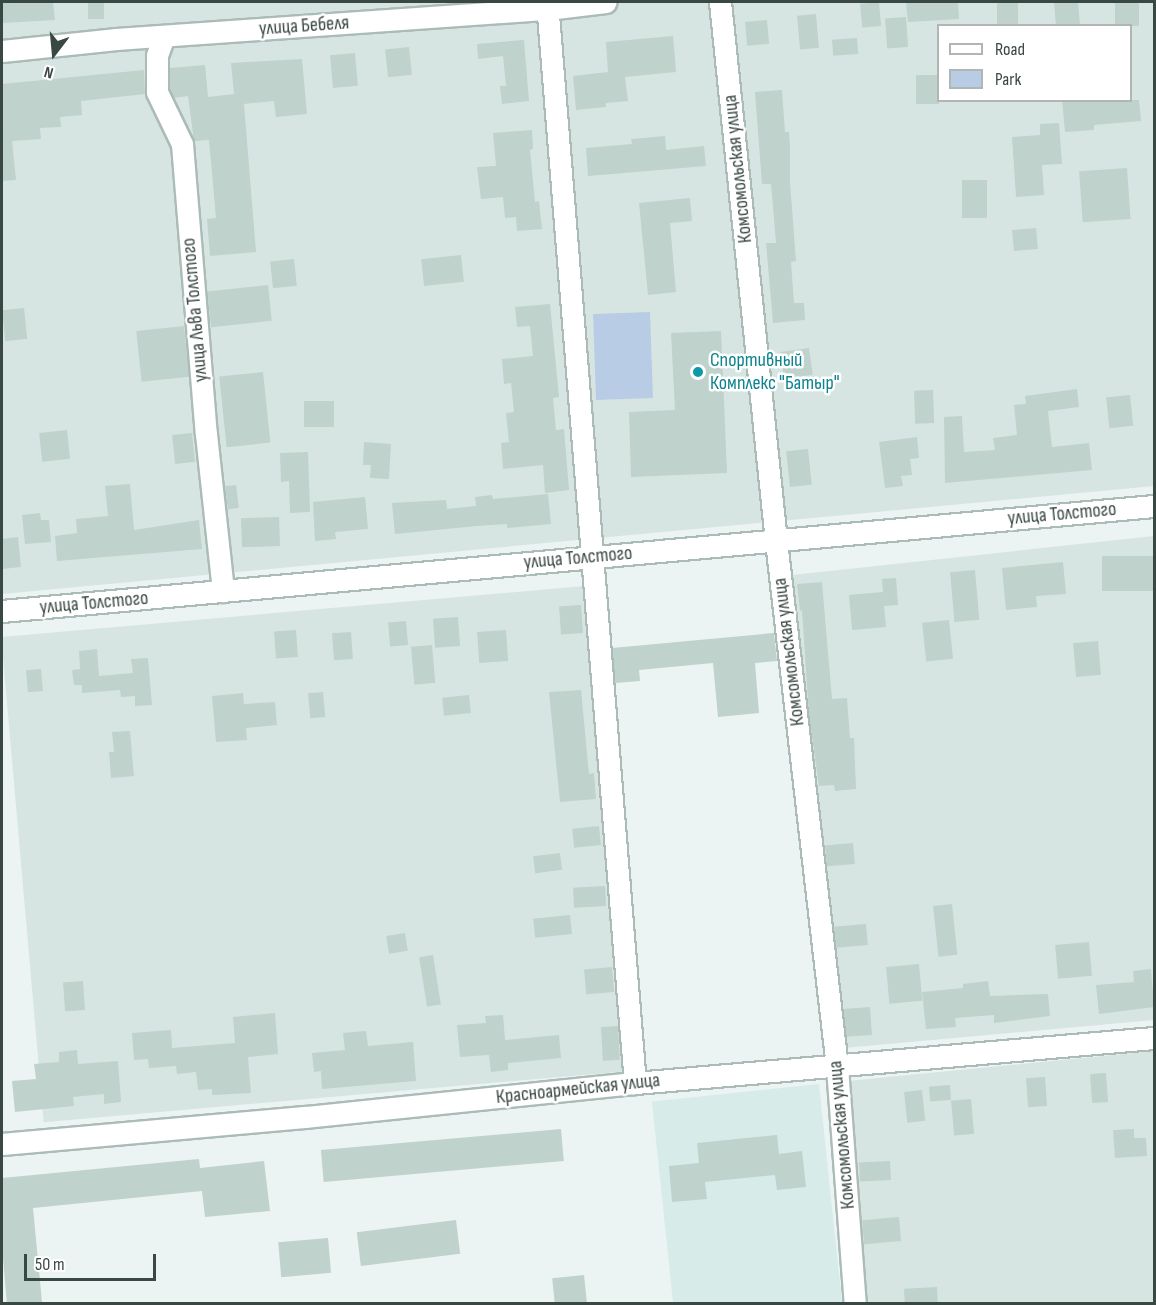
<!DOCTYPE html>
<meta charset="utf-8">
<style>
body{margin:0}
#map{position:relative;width:1156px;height:1305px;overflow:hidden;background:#ebf4f2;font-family:"Sofia Sans Condensed",sans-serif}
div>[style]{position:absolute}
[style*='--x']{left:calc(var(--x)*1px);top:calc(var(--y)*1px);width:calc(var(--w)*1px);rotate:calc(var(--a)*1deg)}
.residential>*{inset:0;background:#d7e5e2;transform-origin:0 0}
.education>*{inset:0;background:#d7ece8;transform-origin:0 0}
.green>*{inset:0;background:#b8cde5;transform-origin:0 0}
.building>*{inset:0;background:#bfd2cc;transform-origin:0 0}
.roads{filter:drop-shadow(2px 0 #abbcb8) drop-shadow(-2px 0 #abbcb8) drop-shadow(0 2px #abbcb8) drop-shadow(0 -2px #abbcb8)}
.minor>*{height:21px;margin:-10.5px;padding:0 10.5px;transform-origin:10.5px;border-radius:10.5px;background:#fff}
.dots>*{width:16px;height:16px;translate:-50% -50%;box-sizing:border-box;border:3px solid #fff;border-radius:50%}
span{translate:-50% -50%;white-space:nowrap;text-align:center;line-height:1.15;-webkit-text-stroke:5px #fff;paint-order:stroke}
.street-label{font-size:20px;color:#3a4844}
.culture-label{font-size:20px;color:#0d838f}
.left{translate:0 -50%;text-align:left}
.frame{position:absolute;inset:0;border:3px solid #3a4844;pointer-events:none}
.legend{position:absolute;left:937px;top:24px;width:195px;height:78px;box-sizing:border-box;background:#fff;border:2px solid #b0b6b4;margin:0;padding:8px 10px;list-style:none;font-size:18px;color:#3a4844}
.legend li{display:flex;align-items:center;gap:12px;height:30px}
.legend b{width:30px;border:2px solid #b0b6b4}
.north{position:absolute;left:24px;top:24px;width:60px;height:60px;-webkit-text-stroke:4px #fff;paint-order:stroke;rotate:196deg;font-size:16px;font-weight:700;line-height:24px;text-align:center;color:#3a4844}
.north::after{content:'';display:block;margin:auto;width:21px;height:27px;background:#3a4844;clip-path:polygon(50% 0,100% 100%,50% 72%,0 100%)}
.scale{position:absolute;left:24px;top:1254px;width:132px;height:27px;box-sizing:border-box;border:3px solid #3a4844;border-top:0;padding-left:8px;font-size:18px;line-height:21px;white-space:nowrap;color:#3a4844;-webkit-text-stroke:4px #fff;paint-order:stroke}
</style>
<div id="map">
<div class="residential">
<i style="clip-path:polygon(evenodd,2px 2px,1154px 2px,1154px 486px,2px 594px,2px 2px,938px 26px,1130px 26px,1130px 100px,938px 100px,938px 26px)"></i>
<i style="clip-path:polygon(1154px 536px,1154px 1020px,844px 1048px,792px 575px)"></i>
<i style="left:584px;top:586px;width:487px;height:585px;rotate:85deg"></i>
<i style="clip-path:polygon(1154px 1051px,1154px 1303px,865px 1303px,847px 1081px)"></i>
</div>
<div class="education">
<i style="left:819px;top:1084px;width:220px;height:168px;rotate:84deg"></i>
</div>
<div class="green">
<i style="left:650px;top:312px;width:86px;height:57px;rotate:88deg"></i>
</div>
<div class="building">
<i style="clip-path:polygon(2px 2px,53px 2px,55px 20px,2px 23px)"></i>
<i style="left:88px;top:2px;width:16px;height:17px"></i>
<i style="left:879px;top:2px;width:24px;height:19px;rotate:85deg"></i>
<i style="clip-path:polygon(906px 2px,958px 2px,959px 19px,908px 22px)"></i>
<i style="left:997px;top:2px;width:21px;height:24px"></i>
<i style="clip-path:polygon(1054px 2px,1078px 2px,1080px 26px,1056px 26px)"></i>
<i style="left:1115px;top:2px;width:24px;height:24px"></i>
<i style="left:816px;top:14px;width:34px;height:19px;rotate:85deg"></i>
<i style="left:906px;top:17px;width:30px;height:21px;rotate:86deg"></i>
<i style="left:767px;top:20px;width:24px;height:22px;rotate:85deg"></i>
<i style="clip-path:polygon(673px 36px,676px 72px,625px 77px,628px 101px,606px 103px,606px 107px,576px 110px,573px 76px,608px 72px,606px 42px)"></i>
<i style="left:857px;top:38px;width:16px;height:25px;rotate:86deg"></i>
<i style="clip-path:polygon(524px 40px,529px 101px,502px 104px,500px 86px,506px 86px,503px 56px,478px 59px,477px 44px)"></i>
<i style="left:409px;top:47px;width:28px;height:24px;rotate:84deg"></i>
<i style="left:355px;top:53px;width:33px;height:25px;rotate:85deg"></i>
<i style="clip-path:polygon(302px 59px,307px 114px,276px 117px,274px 101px,244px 104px,256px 252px,210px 256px,207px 219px,216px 218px,209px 140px,194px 141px,188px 96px,174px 98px,170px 89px,170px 68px,205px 65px,208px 97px,234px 94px,231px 63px)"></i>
<i style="clip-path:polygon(144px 70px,145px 94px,81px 101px,82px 115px,60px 117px,61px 127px,40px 128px,41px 139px,12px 141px,16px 180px,2px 181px,2px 84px)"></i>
<i style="left:939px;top:75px;width:29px;height:23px;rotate:90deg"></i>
<i style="clip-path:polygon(782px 90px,785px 132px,789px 132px,790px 149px,790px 182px,796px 261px,791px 262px,794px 303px,804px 303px,805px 320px,773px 323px,766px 243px,776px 243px,771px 184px,762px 184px,755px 92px)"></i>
<i style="clip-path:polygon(1062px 100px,1139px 100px,1141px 121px,1094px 125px,1094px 130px,1065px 132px)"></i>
<i style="clip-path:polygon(1059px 123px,1062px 164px,1042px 165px,1044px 195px,1016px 197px,1012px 137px,1040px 135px,1040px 124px)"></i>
<i style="clip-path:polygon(532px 130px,533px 149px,530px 150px,535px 202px,539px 201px,542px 229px,517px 231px,516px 217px,505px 218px,503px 197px,481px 199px,477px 167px,496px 166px,493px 133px)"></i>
<i style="clip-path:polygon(665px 136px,666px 150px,704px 146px,706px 166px,588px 176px,586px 148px,632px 144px,631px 139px)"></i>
<i style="left:1127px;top:168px;width:51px;height:48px;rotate:86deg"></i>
<i style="left:962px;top:180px;width:25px;height:38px"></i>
<i style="clip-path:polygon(690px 198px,692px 221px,670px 223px,676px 292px,648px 295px,639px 203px)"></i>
<i style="left:1036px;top:228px;width:21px;height:24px;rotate:85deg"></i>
<i style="left:461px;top:255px;width:27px;height:40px;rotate:84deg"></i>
<i style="left:294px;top:259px;width:27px;height:24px;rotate:84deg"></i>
<i style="left:268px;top:285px;width:36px;height:61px;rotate:84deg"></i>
<i style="clip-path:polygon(550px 304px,559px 397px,553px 398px,556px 430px,564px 429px,569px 490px,545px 493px,543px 465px,503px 469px,501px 443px,509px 442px,506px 413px,514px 412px,511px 383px,504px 384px,502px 359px,533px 356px,530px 326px,517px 327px,515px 307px)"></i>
<i style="left:24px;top:308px;width:31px;height:22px;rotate:84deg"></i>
<i style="left:184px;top:326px;width:51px;height:48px;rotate:84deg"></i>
<i style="clip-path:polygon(721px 331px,727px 473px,631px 477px,629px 412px,675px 410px,671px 333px)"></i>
<i style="left:809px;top:348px;width:27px;height:29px;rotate:82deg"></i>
<i style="left:263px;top:372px;width:71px;height:44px;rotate:84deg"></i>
<i style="clip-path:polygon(1077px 389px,1079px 407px,1048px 411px,1052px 447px,1089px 443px,1092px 470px,945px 483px,944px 417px,962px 416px,964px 452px,995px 450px,993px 438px,1017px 435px,1014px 405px,1026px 404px,1025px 396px)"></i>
<i style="left:933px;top:390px;width:33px;height:19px;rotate:88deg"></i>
<i style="left:1130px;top:395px;width:31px;height:24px;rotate:84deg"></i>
<i style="left:304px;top:401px;width:30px;height:26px"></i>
<i style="left:67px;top:430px;width:29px;height:28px;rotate:84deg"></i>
<i style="left:192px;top:433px;width:29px;height:20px;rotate:84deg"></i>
<i style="clip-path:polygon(917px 437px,919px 458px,910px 459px,912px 475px,901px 476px,903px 486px,885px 488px,879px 442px)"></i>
<i style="clip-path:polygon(364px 442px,391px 444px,389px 479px,370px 478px,371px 465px,363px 465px)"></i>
<i style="left:808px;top:449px;width:36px;height:22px;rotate:84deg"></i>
<i style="clip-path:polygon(308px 452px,310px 512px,290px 513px,289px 481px,281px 482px,280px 453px)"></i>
<i style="clip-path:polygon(130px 484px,134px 530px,199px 520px,202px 549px,57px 561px,55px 536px,77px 533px,76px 519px,108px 516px,105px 486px)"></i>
<i style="left:236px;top:485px;width:23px;height:11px;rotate:83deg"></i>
<i style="clip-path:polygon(548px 494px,551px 524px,507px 528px,507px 524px,477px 526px,395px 534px,392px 503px,446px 500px,447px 509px,476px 506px,475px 497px,492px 495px,493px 499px)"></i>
<i style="clip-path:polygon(365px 497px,368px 529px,335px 532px,336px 539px,315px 541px,313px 502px)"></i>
<i style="clip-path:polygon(40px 513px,41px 520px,49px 520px,51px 542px,25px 544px,22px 515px)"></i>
<i style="left:279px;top:517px;width:29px;height:38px;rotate:88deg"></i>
<i style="clip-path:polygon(18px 537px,21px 567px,2px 569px,2px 539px)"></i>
<i style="left:1155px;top:556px;width:35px;height:53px;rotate:90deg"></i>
<i style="clip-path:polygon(1063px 562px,1066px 594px,1036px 596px,1037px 607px,1006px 610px,1002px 568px)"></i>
<i style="left:975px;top:570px;width:50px;height:25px;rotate:85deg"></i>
<i style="clip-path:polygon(896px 578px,898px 605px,884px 606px,886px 627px,852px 630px,849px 595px,883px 592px,882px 579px)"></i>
<i style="clip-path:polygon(822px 582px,832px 699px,847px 698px,850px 738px,854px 738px,856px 789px,835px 791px,834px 785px,819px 786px,809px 715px,802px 610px,800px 611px,797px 584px)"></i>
<i style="left:581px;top:605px;width:28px;height:22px;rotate:86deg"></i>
<i style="left:458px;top:617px;width:29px;height:25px;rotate:86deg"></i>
<i style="left:949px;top:620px;width:39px;height:27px;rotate:84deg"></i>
<i style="left:406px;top:621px;width:24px;height:18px;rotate:85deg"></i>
<i style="left:296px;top:630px;width:27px;height:22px;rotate:86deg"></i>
<i style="left:506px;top:630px;width:31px;height:29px;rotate:86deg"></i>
<i style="left:351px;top:632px;width:27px;height:19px;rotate:86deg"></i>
<i style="clip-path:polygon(774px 633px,777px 661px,755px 663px,759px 713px,718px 717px,713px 663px,639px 670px,640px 681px,615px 683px,612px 648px)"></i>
<i style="left:1098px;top:641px;width:34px;height:25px;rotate:85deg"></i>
<i style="left:432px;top:645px;width:38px;height:21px;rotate:85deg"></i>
<i style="clip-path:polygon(97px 649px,99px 676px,133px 673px,131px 659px,148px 658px,152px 705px,135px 706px,135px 696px,121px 697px,120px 690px,82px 693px,82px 685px,74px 685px,72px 670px,80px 669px,79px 651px)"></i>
<i style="left:41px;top:669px;width:22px;height:15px;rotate:85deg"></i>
<i style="clip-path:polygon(581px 690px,589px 774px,594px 773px,596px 799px,560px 802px,549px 692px)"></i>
<i style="left:323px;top:692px;width:25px;height:15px;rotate:85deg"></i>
<i style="clip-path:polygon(243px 693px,244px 704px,275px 702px,277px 725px,246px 728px,247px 740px,216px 742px,212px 696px)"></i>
<i style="left:469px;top:695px;width:18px;height:27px;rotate:84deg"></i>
<i style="clip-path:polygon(130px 731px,134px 776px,111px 778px,109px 752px,114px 752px,112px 732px)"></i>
<i style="left:599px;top:826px;width:19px;height:27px;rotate:84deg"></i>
<i style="left:853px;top:843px;width:21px;height:28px;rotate:85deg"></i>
<i style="left:560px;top:853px;width:17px;height:27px;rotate:83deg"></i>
<i style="left:605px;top:886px;width:20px;height:32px;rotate:87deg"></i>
<i style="left:952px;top:904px;width:51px;height:19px;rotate:84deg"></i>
<i style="left:570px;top:915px;width:19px;height:37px;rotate:84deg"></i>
<i style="left:866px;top:924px;width:21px;height:32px;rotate:85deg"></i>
<i style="left:405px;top:933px;width:18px;height:19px;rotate:81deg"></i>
<i style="left:1089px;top:942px;width:34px;height:34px;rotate:85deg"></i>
<i style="left:433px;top:955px;width:50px;height:14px;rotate:81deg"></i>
<i style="left:919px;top:964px;width:37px;height:33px;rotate:85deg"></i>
<i style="left:612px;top:967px;width:25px;height:28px;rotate:85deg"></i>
<i style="clip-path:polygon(1151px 969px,1154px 1007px,1099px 1014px,1096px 985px,1134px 982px,1133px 971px)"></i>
<i style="left:83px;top:981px;width:29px;height:20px;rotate:86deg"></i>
<i style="clip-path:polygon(988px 981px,990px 996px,1048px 994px,1050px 1016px,994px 1023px,994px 1015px,955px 1018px,956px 1027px,926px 1029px,922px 992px,963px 988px,963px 984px)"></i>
<i style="left:870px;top:1007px;width:28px;height:27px;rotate:86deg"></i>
<i style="clip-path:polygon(275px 1013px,278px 1054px,248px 1057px,251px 1093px,212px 1095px,212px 1089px,198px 1090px,196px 1072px,177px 1074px,176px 1066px,149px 1068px,148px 1059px,134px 1060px,132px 1033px,171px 1030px,172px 1048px,235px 1043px,233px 1017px)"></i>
<i style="clip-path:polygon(503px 1015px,505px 1040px,559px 1035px,561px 1058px,508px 1063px,508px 1070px,491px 1072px,489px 1055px,460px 1057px,457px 1025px,486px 1023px,485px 1016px)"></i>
<i style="left:618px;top:1026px;width:34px;height:17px;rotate:87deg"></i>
<i style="clip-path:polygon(366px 1031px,368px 1046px,413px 1042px,416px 1081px,322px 1089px,321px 1071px,314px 1072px,312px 1053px,345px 1050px,343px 1033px)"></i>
<i style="clip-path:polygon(77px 1050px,78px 1064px,118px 1061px,121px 1102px,104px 1104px,104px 1094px,73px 1097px,74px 1106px,15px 1112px,12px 1081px,36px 1079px,34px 1064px,59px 1062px,59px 1052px)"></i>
<i style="left:1106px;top:1073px;width:29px;height:16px;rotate:86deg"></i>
<i style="left:1045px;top:1077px;width:29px;height:19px;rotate:86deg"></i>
<i style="left:950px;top:1085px;width:15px;height:21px;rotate:86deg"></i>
<i style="left:922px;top:1090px;width:31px;height:18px;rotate:84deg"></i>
<i style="left:971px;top:1099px;width:35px;height:20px;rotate:85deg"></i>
<i style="left:561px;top:1129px;width:32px;height:241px;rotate:85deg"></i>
<i style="clip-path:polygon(1134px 1129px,1134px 1138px,1146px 1138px,1147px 1156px,1115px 1158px,1113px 1130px)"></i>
<i style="clip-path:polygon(777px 1135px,779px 1154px,802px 1151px,806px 1187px,777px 1190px,775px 1175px,705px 1182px,707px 1199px,672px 1202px,669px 1166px,699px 1163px,697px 1143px)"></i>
<i style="clip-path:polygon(199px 1159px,200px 1168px,264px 1161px,270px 1211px,205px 1217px,202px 1191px,33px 1208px,42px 1302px,7px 1304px,2px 1246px,2px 1178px)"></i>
<i style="left:890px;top:1161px;width:19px;height:31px;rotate:87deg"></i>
<i style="left:899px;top:1217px;width:24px;height:37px;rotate:85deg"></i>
<i style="left:456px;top:1220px;width:34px;height:100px;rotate:83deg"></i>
<i style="left:328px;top:1238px;width:35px;height:50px;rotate:85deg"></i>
<i style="left:584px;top:1275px;width:29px;height:32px;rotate:84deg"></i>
<i style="left:937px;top:1287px;width:17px;height:33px;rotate:87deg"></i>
</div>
<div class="roads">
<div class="minor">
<i style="--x:547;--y:2;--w:1085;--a:85.35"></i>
<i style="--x:720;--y:2;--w:542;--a:84.07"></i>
<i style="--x:776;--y:541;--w:530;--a:83.38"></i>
<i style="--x:837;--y:1067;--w:238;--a:85.7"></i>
<i style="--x:164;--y:36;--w:20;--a:110"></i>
<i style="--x:157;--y:55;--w:37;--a:90"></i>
<i style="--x:157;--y:92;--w:58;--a:64.3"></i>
<i style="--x:182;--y:144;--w:291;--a:85.3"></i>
<i style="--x:206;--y:434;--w:158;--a:83.8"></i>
<i style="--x:2;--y:51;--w:115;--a:-6"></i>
<i style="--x:116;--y:39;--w:432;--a:-4"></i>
<i style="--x:547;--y:9;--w:59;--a:-6.8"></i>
<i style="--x:2;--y:611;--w:1157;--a:-5.21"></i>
<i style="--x:2;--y:1144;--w:304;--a:-5.1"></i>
<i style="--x:305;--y:1117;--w:332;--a:-5.9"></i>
<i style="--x:635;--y:1083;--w:521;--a:-4.96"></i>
</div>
</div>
<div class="dots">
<i style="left:698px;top:372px;background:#0f9aa8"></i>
</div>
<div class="street-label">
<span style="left:304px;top:26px;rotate:-4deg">улица Бебеля</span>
<span style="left:738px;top:169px;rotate:-96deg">Комсомольская улица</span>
<span style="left:195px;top:310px;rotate:-95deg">улица Льва Толстого</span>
<span style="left:1062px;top:514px;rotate:-5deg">улица Толстого</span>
<span style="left:578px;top:558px;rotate:-5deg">улица Толстого</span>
<span style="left:94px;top:603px;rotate:-5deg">улица Толстого</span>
<span style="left:789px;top:652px;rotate:-97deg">Комсомольская улица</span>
<span style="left:578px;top:1089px;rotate:-6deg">Красноармейская улица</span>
<span style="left:842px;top:1135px;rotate:-95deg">Комсомольская улица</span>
</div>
<div class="culture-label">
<span class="left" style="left:710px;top:372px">Спортивный<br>Комплекс "Батыр"</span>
</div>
<div class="frame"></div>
<ul class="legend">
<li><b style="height:8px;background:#fff"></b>Road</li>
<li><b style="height:16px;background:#b8cde5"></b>Park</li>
</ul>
<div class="north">N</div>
<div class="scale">50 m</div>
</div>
